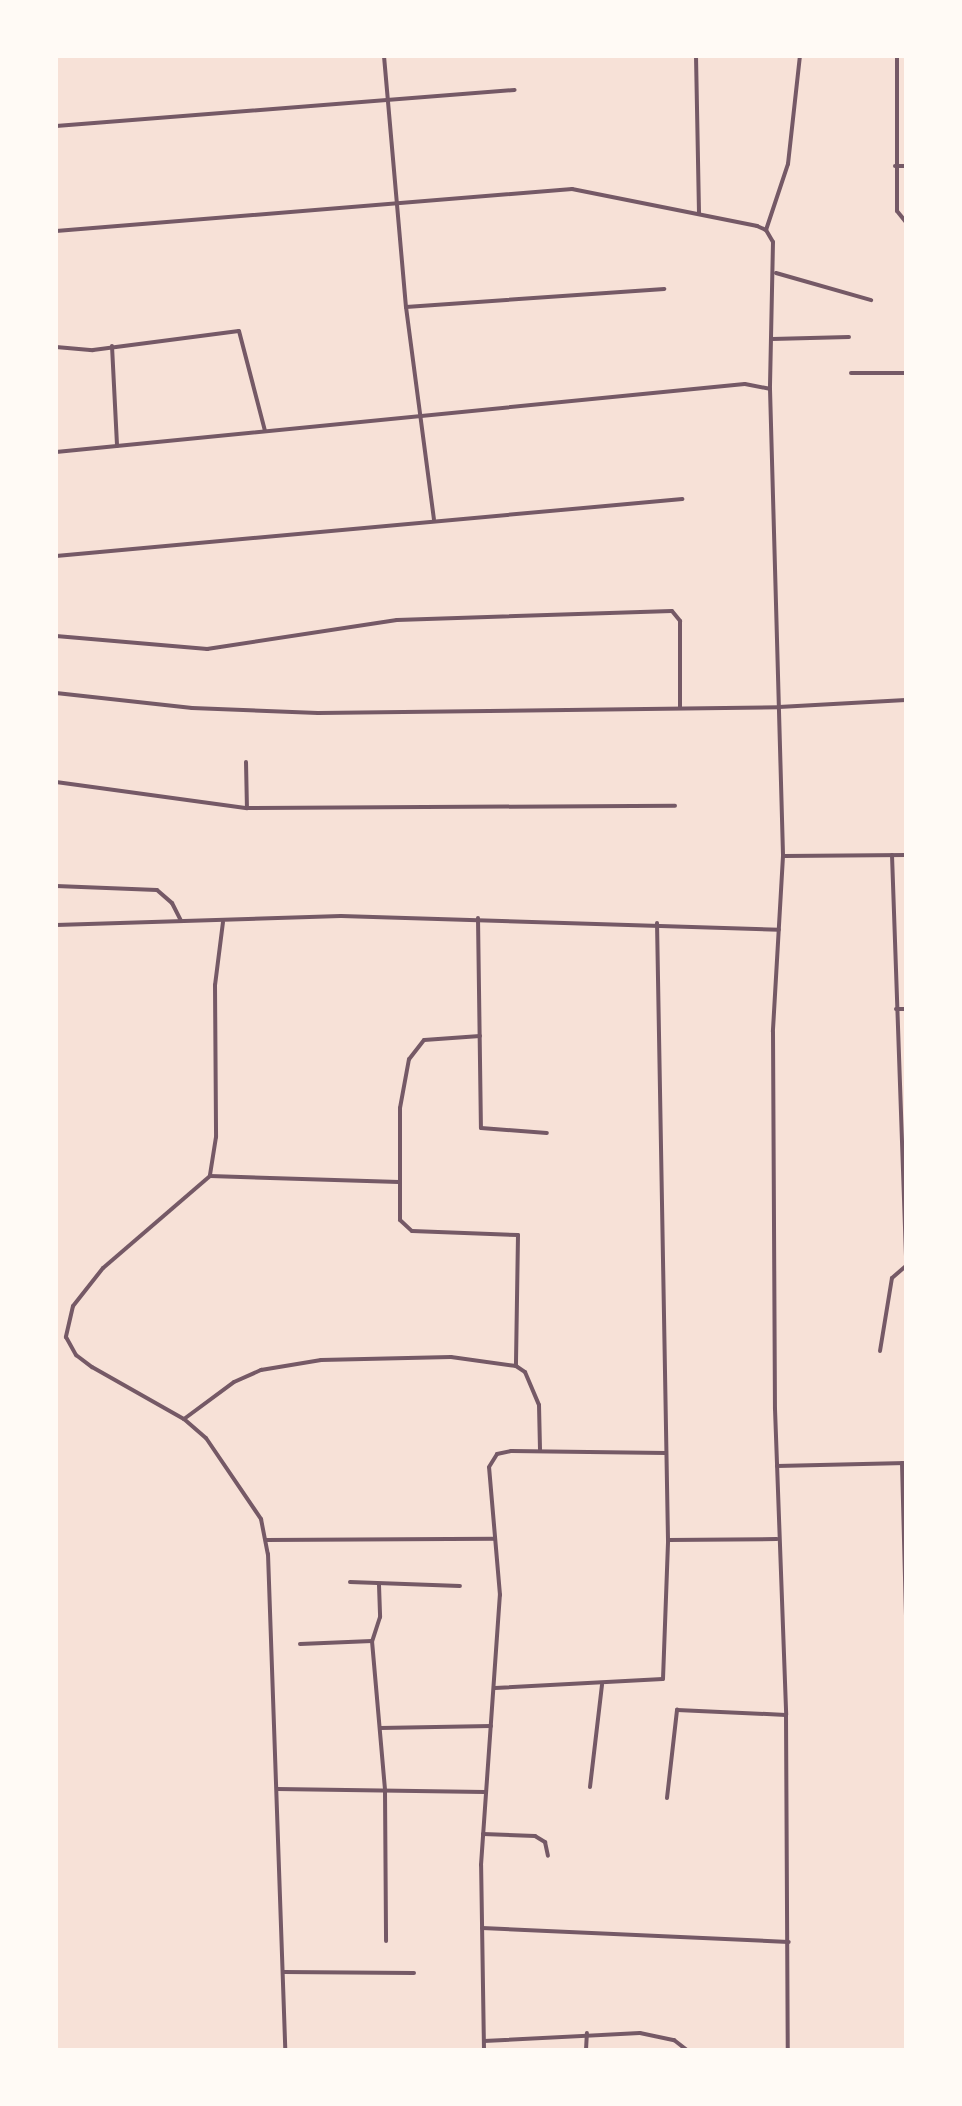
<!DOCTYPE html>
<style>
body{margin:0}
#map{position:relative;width:962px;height:2106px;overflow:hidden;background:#f7e1d7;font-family:Commissioner,sans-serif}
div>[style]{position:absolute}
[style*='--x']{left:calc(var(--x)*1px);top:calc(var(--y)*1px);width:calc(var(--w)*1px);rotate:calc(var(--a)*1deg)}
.minor>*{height:4px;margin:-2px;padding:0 2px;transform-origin:2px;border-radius:2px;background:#755966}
span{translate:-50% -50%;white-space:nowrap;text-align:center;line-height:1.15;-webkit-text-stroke:6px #fffaf5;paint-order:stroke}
.frame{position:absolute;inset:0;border:58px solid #fffaf5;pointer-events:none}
</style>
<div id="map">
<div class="minor">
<i style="--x:384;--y:56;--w:252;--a:85"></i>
<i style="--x:406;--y:307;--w:214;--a:82.5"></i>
<i style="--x:696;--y:56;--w:157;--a:88.9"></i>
<i style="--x:897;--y:56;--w:155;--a:90"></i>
<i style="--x:897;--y:211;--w:14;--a:51"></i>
<i style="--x:56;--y:126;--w:460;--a:-4.5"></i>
<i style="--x:895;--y:166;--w:11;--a:0"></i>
<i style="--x:766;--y:230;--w:70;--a:-71.6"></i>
<i style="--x:788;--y:164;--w:109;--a:-83.7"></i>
<i style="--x:56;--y:231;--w:518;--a:-4.65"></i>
<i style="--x:572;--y:189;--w:189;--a:11.3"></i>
<i style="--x:757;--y:226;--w:10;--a:24"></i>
<i style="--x:766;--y:230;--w:14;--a:60"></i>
<i style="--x:773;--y:242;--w:147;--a:91.2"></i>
<i style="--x:770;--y:389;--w:467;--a:88.4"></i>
<i style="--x:783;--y:856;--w:176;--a:93.3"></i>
<i style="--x:773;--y:1032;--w:377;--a:89.7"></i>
<i style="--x:775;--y:1409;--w:306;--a:87.9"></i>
<i style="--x:786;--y:1715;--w:335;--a:89.7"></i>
<i style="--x:776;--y:273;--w:99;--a:15.9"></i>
<i style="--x:406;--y:307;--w:259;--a:-4"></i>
<i style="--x:772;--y:339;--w:77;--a:-1.5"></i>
<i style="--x:112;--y:346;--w:100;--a:87.1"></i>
<i style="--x:56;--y:347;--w:37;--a:5"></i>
<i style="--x:93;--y:350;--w:147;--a:-7.4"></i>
<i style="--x:239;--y:331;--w:103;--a:75.4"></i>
<i style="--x:851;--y:373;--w:55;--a:0"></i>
<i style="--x:56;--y:452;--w:692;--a:-5.64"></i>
<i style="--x:745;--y:384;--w:25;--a:11"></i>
<i style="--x:56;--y:556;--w:629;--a:-5.2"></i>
<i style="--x:56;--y:636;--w:152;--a:4.9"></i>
<i style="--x:207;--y:649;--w:192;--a:-8.7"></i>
<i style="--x:397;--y:620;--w:275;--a:-1.9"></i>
<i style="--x:672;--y:611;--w:13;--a:51"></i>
<i style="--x:680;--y:621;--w:87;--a:90"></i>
<i style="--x:56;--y:693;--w:137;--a:6.3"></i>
<i style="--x:192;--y:708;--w:126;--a:2.3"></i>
<i style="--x:318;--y:713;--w:461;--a:-0.7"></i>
<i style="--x:779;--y:707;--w:127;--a:-3.2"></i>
<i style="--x:246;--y:762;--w:46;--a:88.8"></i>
<i style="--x:56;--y:782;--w:193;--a:7.8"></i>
<i style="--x:247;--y:808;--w:428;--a:-0.3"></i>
<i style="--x:892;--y:855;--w:411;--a:88"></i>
<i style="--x:784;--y:856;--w:122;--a:-0.5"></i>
<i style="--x:56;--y:886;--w:101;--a:2.3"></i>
<i style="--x:157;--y:890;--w:20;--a:41"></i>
<i style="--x:172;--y:903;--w:20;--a:63"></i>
<i style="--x:478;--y:918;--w:210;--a:89.2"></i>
<i style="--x:481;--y:1128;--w:66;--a:4.3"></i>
<i style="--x:223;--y:922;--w:64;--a:97.2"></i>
<i style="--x:215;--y:985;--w:152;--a:89.6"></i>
<i style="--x:216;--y:1137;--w:39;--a:99"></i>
<i style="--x:210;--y:1176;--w:141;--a:139.3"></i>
<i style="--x:103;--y:1268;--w:48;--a:128.3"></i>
<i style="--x:73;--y:1306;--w:32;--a:103"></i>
<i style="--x:66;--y:1337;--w:21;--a:61"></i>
<i style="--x:76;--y:1355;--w:20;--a:37"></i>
<i style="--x:92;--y:1367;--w:106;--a:29.5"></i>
<i style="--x:184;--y:1419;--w:29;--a:41"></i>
<i style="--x:206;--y:1438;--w:98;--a:55.8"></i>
<i style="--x:261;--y:1519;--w:36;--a:79"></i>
<i style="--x:268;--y:1554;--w:496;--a:88"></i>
<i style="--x:56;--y:925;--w:285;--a:-1.8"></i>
<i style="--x:341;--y:916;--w:438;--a:1.8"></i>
<i style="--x:896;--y:1009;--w:10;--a:0"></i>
<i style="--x:480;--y:1036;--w:56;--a:175.9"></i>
<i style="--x:424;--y:1040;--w:24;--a:128"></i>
<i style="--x:409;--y:1059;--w:50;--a:100.4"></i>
<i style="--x:400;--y:1108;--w:112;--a:90"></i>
<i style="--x:400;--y:1220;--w:16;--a:43"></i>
<i style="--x:412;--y:1231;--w:106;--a:2.2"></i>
<i style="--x:518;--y:1235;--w:131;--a:90.9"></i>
<i style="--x:210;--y:1176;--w:189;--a:1.8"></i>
<i style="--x:880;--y:1351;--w:74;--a:-80.7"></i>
<i style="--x:892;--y:1278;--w:18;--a:-41"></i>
<i style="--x:184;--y:1419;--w:62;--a:-36.5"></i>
<i style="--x:234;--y:1382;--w:30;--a:-24"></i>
<i style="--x:261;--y:1370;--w:61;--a:-9.5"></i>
<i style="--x:321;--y:1360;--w:130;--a:-1.3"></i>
<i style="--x:451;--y:1357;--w:66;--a:7.9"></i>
<i style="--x:516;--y:1366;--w:11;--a:34"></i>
<i style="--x:525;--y:1372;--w:36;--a:67"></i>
<i style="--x:539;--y:1405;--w:45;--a:88.7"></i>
<i style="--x:902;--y:1463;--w:154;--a:88.5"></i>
<i style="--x:777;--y:1466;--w:129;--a:-1.3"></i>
<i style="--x:266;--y:1540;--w:229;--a:-0.3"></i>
<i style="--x:668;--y:1540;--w:109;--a:-0.5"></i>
<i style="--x:350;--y:1582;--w:110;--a:2.1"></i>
<i style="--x:379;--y:1585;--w:32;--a:88"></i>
<i style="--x:380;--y:1617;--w:25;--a:108"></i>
<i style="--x:372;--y:1641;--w:151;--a:85"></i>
<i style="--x:385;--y:1791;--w:150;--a:89.6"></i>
<i style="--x:300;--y:1644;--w:72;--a:-2.4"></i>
<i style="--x:495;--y:1688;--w:168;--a:-3.1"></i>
<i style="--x:663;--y:1679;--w:139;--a:-87.9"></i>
<i style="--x:668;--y:1540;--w:617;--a:-91.02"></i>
<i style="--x:380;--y:1728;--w:111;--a:-1"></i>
<i style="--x:590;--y:1787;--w:103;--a:-83.3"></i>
<i style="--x:277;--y:1789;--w:208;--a:0.8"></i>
<i style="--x:667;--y:1798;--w:89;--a:-83.5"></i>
<i style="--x:677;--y:1710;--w:109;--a:2.6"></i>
<i style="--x:483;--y:1834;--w:52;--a:2.2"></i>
<i style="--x:535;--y:1836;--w:12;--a:31"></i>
<i style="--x:545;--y:1842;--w:14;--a:78"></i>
<i style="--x:482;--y:1928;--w:307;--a:2.6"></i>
<i style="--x:283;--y:1972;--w:131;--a:0.4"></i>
<i style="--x:484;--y:2041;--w:156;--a:-2.9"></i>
<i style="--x:640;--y:2033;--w:35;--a:12"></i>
<i style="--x:674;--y:2040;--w:16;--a:38"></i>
<i style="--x:484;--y:2050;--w:185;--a:-90.9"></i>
<i style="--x:481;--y:1865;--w:271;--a:-86"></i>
<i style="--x:500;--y:1595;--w:128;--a:-94.9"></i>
<i style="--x:489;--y:1467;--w:15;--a:-58"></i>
<i style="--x:497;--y:1454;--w:14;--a:-12"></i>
<i style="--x:511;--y:1451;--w:155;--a:0.7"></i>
<i style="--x:586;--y:2050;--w:17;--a:-87"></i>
</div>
<div class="frame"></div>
</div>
